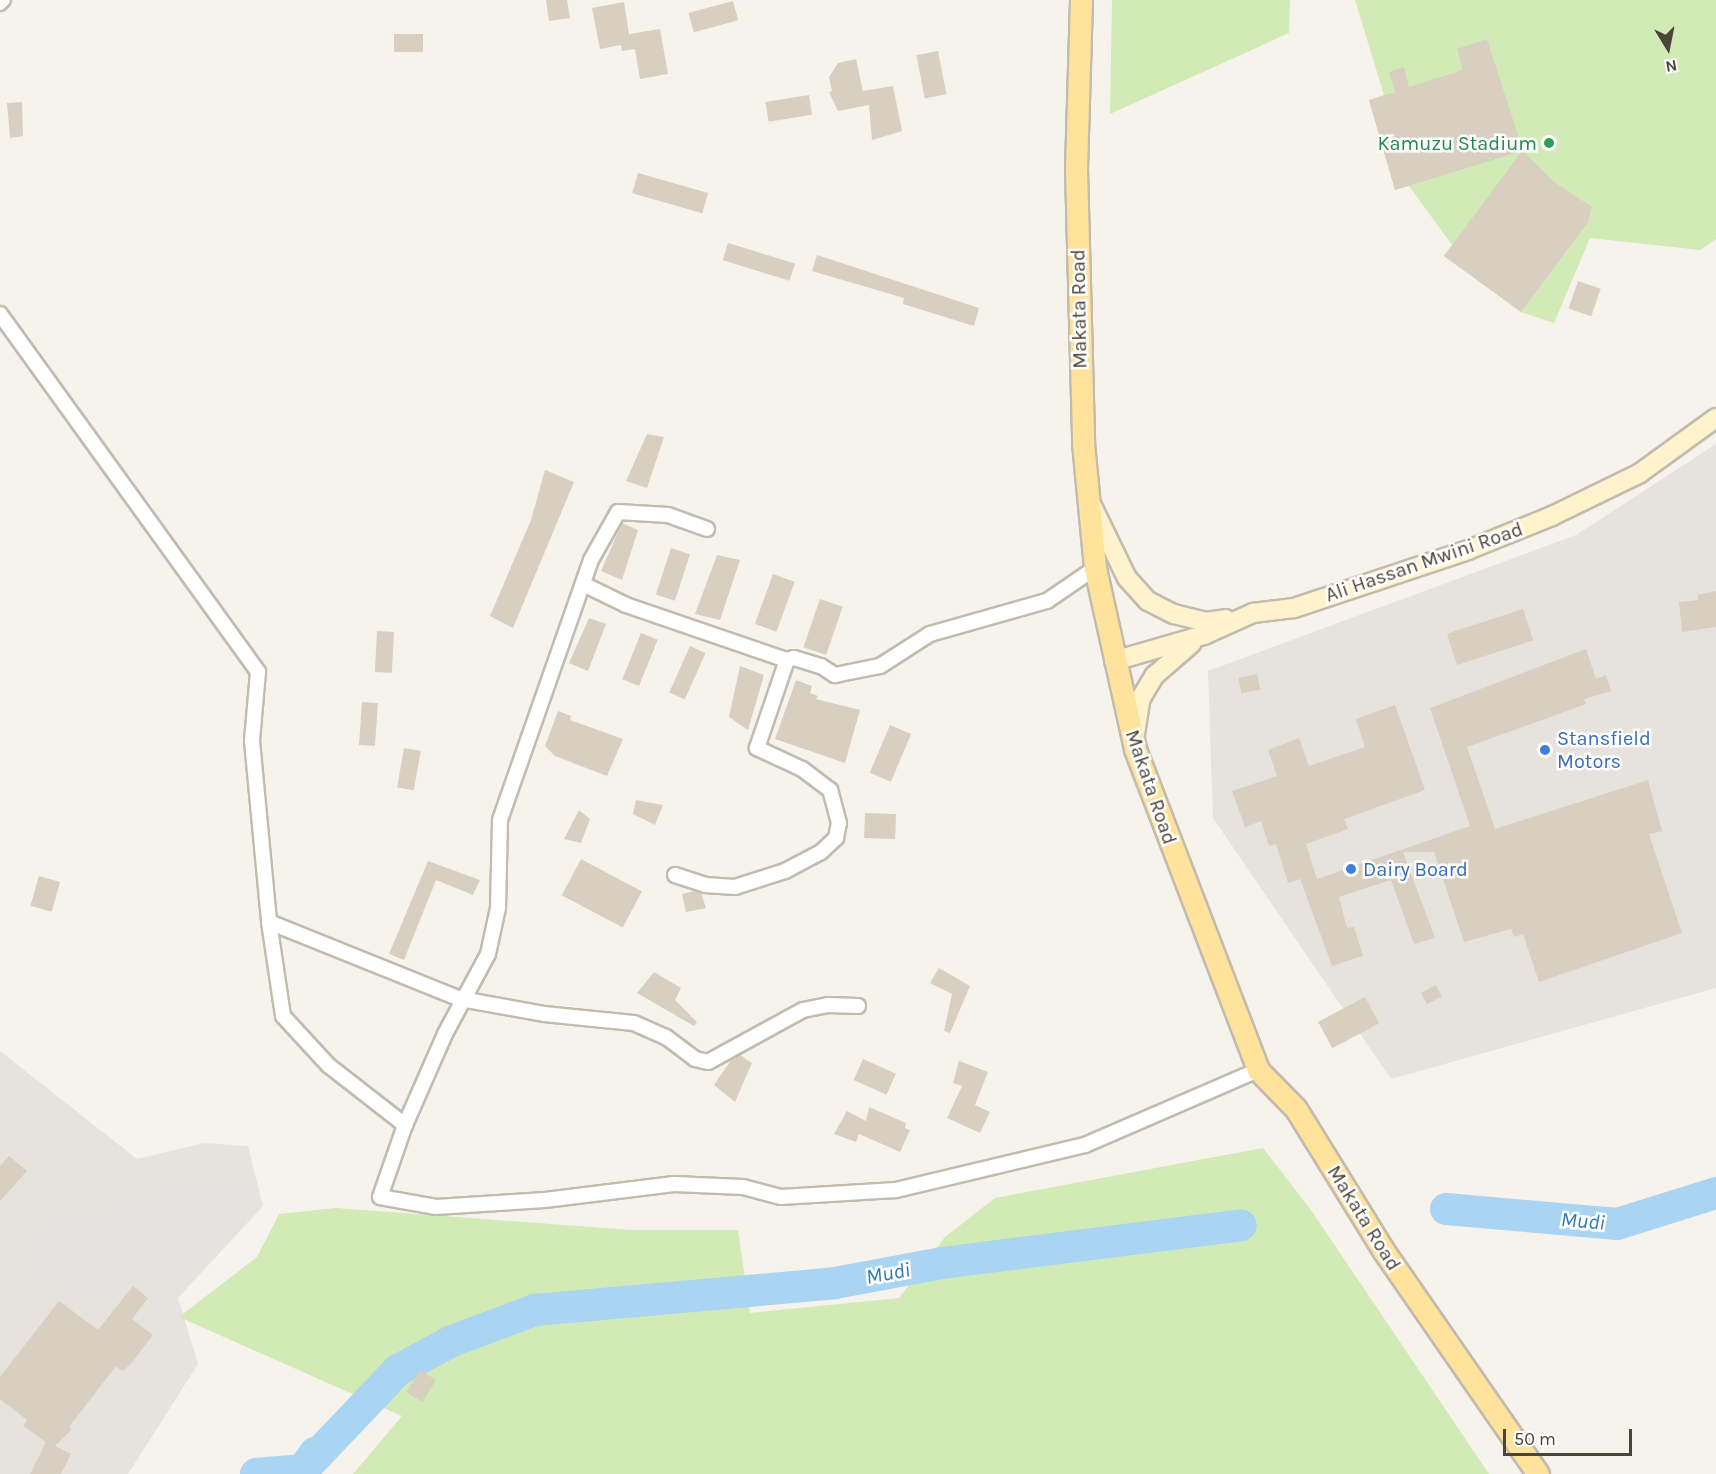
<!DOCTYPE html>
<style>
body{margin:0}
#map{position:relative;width:1716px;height:1474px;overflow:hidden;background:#f6f3ec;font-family:Karla,sans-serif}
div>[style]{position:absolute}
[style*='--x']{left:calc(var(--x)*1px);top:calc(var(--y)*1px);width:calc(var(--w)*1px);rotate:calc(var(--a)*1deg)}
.industrial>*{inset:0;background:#e6e2dd}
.green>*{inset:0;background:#d2eab5}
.parking>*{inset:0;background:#e5e3e0}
.river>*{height:32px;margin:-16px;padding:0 16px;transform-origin:16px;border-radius:16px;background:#a9d4f2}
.building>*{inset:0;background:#d8cfc1;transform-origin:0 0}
.roads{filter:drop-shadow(2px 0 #c2bbae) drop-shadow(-2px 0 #c2bbae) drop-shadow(0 2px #c2bbae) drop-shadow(0 -2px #c2bbae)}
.street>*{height:14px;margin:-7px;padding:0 7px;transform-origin:7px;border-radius:7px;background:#fff}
.secondary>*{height:18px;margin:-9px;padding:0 9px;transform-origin:9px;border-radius:9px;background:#fff3cd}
.primary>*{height:21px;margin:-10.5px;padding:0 10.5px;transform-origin:10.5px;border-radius:10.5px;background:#ffe39c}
.dots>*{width:16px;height:16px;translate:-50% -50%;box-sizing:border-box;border:3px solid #fff;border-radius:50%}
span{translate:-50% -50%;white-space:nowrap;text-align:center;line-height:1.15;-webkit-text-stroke:5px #fff;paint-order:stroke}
.leisure-label{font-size:20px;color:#27864d}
.right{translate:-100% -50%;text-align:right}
.street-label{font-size:20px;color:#4b4439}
.shop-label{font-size:20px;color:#366cbe}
.left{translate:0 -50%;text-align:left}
.water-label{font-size:21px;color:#2e7ab2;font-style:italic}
.north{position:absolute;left:1638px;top:18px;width:60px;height:60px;-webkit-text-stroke:4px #fff;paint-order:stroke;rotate:170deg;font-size:16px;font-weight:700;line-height:24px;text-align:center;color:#4b4439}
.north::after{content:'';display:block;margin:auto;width:21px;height:27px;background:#4b4439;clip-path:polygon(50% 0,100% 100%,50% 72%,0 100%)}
.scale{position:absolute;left:1503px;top:1429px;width:129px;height:27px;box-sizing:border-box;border:3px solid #4b4439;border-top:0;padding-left:8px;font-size:18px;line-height:21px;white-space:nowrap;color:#4b4439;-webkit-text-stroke:4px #fff;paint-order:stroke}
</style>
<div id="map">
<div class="industrial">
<i style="clip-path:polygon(1716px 444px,1716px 988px,1391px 1079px,1213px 818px,1208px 671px,1576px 535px)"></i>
<i style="clip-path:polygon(0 1051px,137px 1159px,204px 1143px,248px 1146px,263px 1206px,178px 1298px,198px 1364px,128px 1474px,0 1474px)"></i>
</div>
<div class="green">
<i style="clip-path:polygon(1112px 0,1290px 0,1289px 33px,1110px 114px)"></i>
<i style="clip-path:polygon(1355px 0,1716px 0,1716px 239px,1700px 250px,1590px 238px,1554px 323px,1521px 312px,1444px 256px,1452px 245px,1409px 186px,1395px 190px,1369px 100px,1384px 95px)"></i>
<i style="clip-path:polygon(1263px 1148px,1311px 1210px,1489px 1474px,353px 1474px,402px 1416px,179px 1317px,257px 1257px,279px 1214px,336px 1208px,632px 1230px,738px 1230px,750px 1313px,899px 1298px,945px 1237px,995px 1198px)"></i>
</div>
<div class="parking">
<i style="clip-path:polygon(251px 1179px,244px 1217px,184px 1270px,86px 1295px,38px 1271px,27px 1235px,203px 1182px)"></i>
</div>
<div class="river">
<i style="--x:1446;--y:1209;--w:172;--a:5"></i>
<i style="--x:1617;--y:1224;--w:104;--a:-17.4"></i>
<i style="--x:303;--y:1470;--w:138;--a:-46.5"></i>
<i style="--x:398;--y:1370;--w:61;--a:-28.2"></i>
<i style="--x:452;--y:1341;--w:89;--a:-20.5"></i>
<i style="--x:535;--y:1310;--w:301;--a:-5.1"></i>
<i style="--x:835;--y:1283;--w:109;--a:-10.6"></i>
<i style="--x:942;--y:1263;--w:301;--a:-7.2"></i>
<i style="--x:256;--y:1474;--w:47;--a:-4.9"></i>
<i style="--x:303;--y:1470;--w:21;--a:-55"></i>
</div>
<div class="building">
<i style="clip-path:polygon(546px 0,567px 0,570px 18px,549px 21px)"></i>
<i style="left:733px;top:1px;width:20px;height:46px;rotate:75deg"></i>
<i style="clip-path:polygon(624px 2px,629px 34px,660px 29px,668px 74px,640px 79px,635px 49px,622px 51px,621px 45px,600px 49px,592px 8px)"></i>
<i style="left:394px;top:34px;width:29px;height:18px"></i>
<i style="clip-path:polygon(1487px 39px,1523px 151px,1554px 182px,1592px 207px,1588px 222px,1521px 312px,1444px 256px,1522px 151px,1395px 190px,1369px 100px,1395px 92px,1389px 72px,1404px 67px,1409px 87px,1463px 70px,1457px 49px)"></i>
<i style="left:938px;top:51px;width:44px;height:22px;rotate:79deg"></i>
<i style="clip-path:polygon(856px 59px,863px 91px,893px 86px,902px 131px,872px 140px,869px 105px,838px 111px,829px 92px,832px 91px,829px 77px,838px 63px)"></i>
<i style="left:809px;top:95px;width:20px;height:44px;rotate:81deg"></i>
<i style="clip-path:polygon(22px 102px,23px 136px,10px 138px,7px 103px)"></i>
<i style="left:638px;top:173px;width:73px;height:21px;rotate:16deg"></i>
<i style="left:728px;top:243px;width:70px;height:18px;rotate:17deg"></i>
<i style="clip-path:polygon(817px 255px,979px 308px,974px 326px,903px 304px,904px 298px,812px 271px)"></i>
<i style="left:1578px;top:281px;width:24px;height:29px;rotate:19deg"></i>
<i style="clip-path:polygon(647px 434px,664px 437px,647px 488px,626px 481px)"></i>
<i style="clip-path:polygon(545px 470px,574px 482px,513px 628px,490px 616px,531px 520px)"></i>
<i style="clip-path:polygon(622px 523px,638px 530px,622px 580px,601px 571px)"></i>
<i style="left:671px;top:548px;width:20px;height:49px;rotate:18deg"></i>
<i style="clip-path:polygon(717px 555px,740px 560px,720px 620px,695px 614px)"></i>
<i style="left:773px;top:574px;width:23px;height:53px;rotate:20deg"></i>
<i style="clip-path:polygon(1716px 591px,1716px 627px,1682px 632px,1679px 602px,1698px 600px,1698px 595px)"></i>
<i style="left:820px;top:599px;width:24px;height:51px;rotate:19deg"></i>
<i style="left:1523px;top:609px;width:33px;height:80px;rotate:72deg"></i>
<i style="clip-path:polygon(589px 618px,606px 624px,588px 671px,569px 663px)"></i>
<i style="left:377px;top:631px;width:17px;height:41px;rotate:3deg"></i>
<i style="left:641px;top:633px;width:18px;height:50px;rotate:22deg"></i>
<i style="left:690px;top:646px;width:17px;height:51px;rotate:24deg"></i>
<i style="clip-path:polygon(1586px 649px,1596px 679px,1606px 675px,1611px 691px,1584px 699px,1586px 704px,1467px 747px,1495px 829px,1648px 780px,1662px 831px,1649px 834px,1682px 933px,1539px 982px,1523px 934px,1514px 937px,1511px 929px,1464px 942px,1434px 852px,1403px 852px,1435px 938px,1414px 944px,1391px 880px,1339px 897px,1347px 928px,1354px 927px,1363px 956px,1332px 966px,1300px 879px,1288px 883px,1276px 844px,1269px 846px,1261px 821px,1245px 827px,1232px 791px,1277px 776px,1268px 750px,1299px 738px,1309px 766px,1365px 747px,1356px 719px,1395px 705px,1425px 790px,1344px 819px,1348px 829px,1306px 844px,1317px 879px,1470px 826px,1430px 708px)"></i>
<i style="clip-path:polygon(740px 666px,764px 675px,748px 730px,729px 717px)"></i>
<i style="left:1257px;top:674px;width:16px;height:19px;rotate:79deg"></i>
<i style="clip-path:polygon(796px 680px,812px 686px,810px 693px,818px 696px,816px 699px,860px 710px,845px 763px,775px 739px)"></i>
<i style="left:362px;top:702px;width:16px;height:43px;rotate:4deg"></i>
<i style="clip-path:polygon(558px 711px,571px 716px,570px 720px,623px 739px,607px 776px,555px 756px,545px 746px)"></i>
<i style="left:890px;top:725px;width:23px;height:52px;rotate:23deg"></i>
<i style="left:404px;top:748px;width:17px;height:40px;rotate:10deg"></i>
<i style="clip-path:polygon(636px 800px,663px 805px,655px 825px,633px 814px)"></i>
<i style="clip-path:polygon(579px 810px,590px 819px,581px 843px,564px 839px)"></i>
<i style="left:865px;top:813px;width:31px;height:25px;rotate:2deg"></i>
<i style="left:581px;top:859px;width:69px;height:41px;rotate:28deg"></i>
<i style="clip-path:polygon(428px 861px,480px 880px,473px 895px,436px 880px,404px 960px,389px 954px)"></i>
<i style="left:39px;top:876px;width:22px;height:31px;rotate:16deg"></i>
<i style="clip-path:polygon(694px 891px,701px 893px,706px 908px,686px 912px,682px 894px)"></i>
<i style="clip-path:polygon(939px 968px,970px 986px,950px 1033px,944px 1031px,952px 994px,930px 983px)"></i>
<i style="clip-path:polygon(654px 972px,681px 988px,675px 1000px,697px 1022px,694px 1026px,637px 993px)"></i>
<i style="left:1436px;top:985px;width:13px;height:17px;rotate:63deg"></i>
<i style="left:1365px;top:997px;width:30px;height:53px;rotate:62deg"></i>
<i style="clip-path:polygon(740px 1055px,752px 1063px,735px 1102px,714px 1085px,731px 1060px)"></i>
<i style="left:863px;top:1059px;width:36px;height:23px;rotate:24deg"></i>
<i style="clip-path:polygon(959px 1061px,988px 1072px,975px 1105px,990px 1112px,980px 1133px,947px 1118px,962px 1086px,953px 1083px)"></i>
<i style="clip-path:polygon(869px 1107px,906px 1123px,905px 1128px,910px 1130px,900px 1152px,859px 1134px,856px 1142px,834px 1134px,847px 1111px,866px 1121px)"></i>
<i style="clip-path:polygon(9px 1156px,27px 1171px,0 1201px,0 1166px)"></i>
<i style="clip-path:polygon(133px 1286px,148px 1298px,132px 1319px,153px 1335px,130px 1365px,122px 1371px,116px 1366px,69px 1427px,72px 1429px,55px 1446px,71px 1454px,61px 1474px,30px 1474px,46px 1442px,23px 1426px,27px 1420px,0 1399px,0 1377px,59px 1301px,98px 1330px)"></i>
<i style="left:420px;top:1370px;width:19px;height:26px;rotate:32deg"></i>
</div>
<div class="roads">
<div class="street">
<i style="--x:0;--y:3;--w:4;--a:-45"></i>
<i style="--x:0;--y:314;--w:441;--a:54.2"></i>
<i style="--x:258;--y:672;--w:69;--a:95"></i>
<i style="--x:252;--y:741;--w:182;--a:84.6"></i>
<i style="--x:269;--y:922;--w:207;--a:21.9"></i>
<i style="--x:461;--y:999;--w:84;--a:10.2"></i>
<i style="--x:544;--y:1014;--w:90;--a:5.7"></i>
<i style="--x:634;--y:1023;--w:35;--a:24"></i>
<i style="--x:666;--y:1037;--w:36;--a:37"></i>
<i style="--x:695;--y:1059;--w:13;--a:13"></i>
<i style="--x:708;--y:1062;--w:108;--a:-28.7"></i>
<i style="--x:803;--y:1010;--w:25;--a:-11"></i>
<i style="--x:828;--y:1005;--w:30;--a:2"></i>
<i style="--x:707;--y:529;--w:41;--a:-160.3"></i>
<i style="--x:668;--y:515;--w:50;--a:-176.6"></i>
<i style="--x:618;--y:512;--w:55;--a:119.4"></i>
<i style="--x:591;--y:560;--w:275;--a:109.3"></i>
<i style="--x:500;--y:820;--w:88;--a:91.3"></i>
<i style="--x:498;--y:908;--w:47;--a:102.3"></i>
<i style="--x:488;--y:954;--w:91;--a:118.3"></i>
<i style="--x:445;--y:1034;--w:99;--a:113.7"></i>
<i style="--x:405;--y:1125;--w:76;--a:109.1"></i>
<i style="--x:380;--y:1197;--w:57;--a:10.1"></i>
<i style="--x:436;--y:1207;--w:109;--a:-3.7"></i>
<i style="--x:545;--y:1200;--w:130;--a:-7.1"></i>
<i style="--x:674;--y:1184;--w:69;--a:2.5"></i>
<i style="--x:743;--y:1187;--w:39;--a:15"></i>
<i style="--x:781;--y:1197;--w:115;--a:-3.5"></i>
<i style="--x:896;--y:1190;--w:194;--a:-13.4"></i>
<i style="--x:1085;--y:1145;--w:189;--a:-23.4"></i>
<i style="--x:583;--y:584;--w:48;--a:26"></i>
<i style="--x:626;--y:605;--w:170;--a:18.9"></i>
<i style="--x:787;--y:660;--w:7;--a:-16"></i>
<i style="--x:794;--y:658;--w:28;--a:17"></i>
<i style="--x:821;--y:666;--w:17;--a:33"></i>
<i style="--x:835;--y:675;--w:46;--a:-11.3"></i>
<i style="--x:880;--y:666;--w:59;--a:-32.6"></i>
<i style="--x:930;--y:634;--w:122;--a:-15.8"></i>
<i style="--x:1047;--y:601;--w:58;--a:-34.5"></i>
<i style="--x:675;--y:875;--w:32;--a:18"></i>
<i style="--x:705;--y:885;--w:30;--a:4"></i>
<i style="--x:735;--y:887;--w:52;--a:-17.7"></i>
<i style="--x:785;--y:871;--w:41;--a:-27.8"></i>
<i style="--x:821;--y:852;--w:21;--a:-43"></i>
<i style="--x:836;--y:838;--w:15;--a:-79"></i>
<i style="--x:839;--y:823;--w:34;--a:-105"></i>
<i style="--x:830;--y:790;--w:35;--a:-143"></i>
<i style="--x:802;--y:769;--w:50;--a:-155"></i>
<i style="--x:757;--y:748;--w:93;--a:-71.2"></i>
<i style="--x:269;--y:922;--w:95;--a:81.5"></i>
<i style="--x:283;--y:1016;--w:67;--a:47.4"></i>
<i style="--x:328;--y:1065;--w:98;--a:37.9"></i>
</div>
<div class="secondary">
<i style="--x:1092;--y:506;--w:80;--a:64.1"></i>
<i style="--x:1127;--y:578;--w:31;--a:48"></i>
<i style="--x:1148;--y:601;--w:29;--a:27"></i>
<i style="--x:1174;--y:614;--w:32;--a:14"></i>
<i style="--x:1205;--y:622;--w:21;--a:-8"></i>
<i style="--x:1114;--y:661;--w:94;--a:-16.1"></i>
<i style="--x:1204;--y:635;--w:54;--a:-24.2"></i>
<i style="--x:1253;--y:613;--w:41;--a:-7"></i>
<i style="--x:1294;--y:608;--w:183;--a:-18.4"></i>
<i style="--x:1468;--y:550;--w:91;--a:-22"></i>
<i style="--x:1552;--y:516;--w:98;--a:-26"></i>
<i style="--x:1640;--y:473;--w:94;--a:-35.9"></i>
<i style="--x:1135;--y:734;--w:36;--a:-81"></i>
<i style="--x:1141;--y:698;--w:26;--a:-59"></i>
<i style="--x:1154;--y:676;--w:50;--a:-41"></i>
</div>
<div class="primary">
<i style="--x:1081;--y:0;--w:168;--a:91.7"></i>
<i style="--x:1076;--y:168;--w:275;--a:88.5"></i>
<i style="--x:1083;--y:443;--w:126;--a:84.5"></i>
<i style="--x:1095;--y:568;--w:185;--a:77.5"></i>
<i style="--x:1135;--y:749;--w:344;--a:69"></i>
<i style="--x:1258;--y:1070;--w:54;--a:45.7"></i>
<i style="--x:1296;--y:1109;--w:166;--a:58.3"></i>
<i style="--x:1383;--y:1250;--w:272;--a:55.3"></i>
</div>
</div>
<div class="dots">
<i style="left:1549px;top:143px;background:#2e9e5b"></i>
<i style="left:1545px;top:750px;background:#3f7fe0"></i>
<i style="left:1351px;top:869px;background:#3f7fe0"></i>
</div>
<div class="leisure-label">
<span class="right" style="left:1537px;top:143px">Kamuzu Stadium</span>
</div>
<div class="street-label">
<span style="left:1079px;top:309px;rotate:-91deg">Makata Road</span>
<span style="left:1424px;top:562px;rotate:-19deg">Ali Hassan Mwini Road</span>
<span style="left:1151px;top:787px;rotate:71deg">Makata Road</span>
<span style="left:1364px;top:1218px;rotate:58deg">Makata Road</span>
</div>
<div class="shop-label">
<span class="left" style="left:1557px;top:750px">Stansfield<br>Motors</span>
<span class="left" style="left:1363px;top:869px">Dairy Board</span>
</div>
<div class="water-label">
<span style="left:1583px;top:1221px;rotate:5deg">Mudi</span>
<span style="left:888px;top:1273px;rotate:-10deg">Mudi</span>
</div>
<div class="north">N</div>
<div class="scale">50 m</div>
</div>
